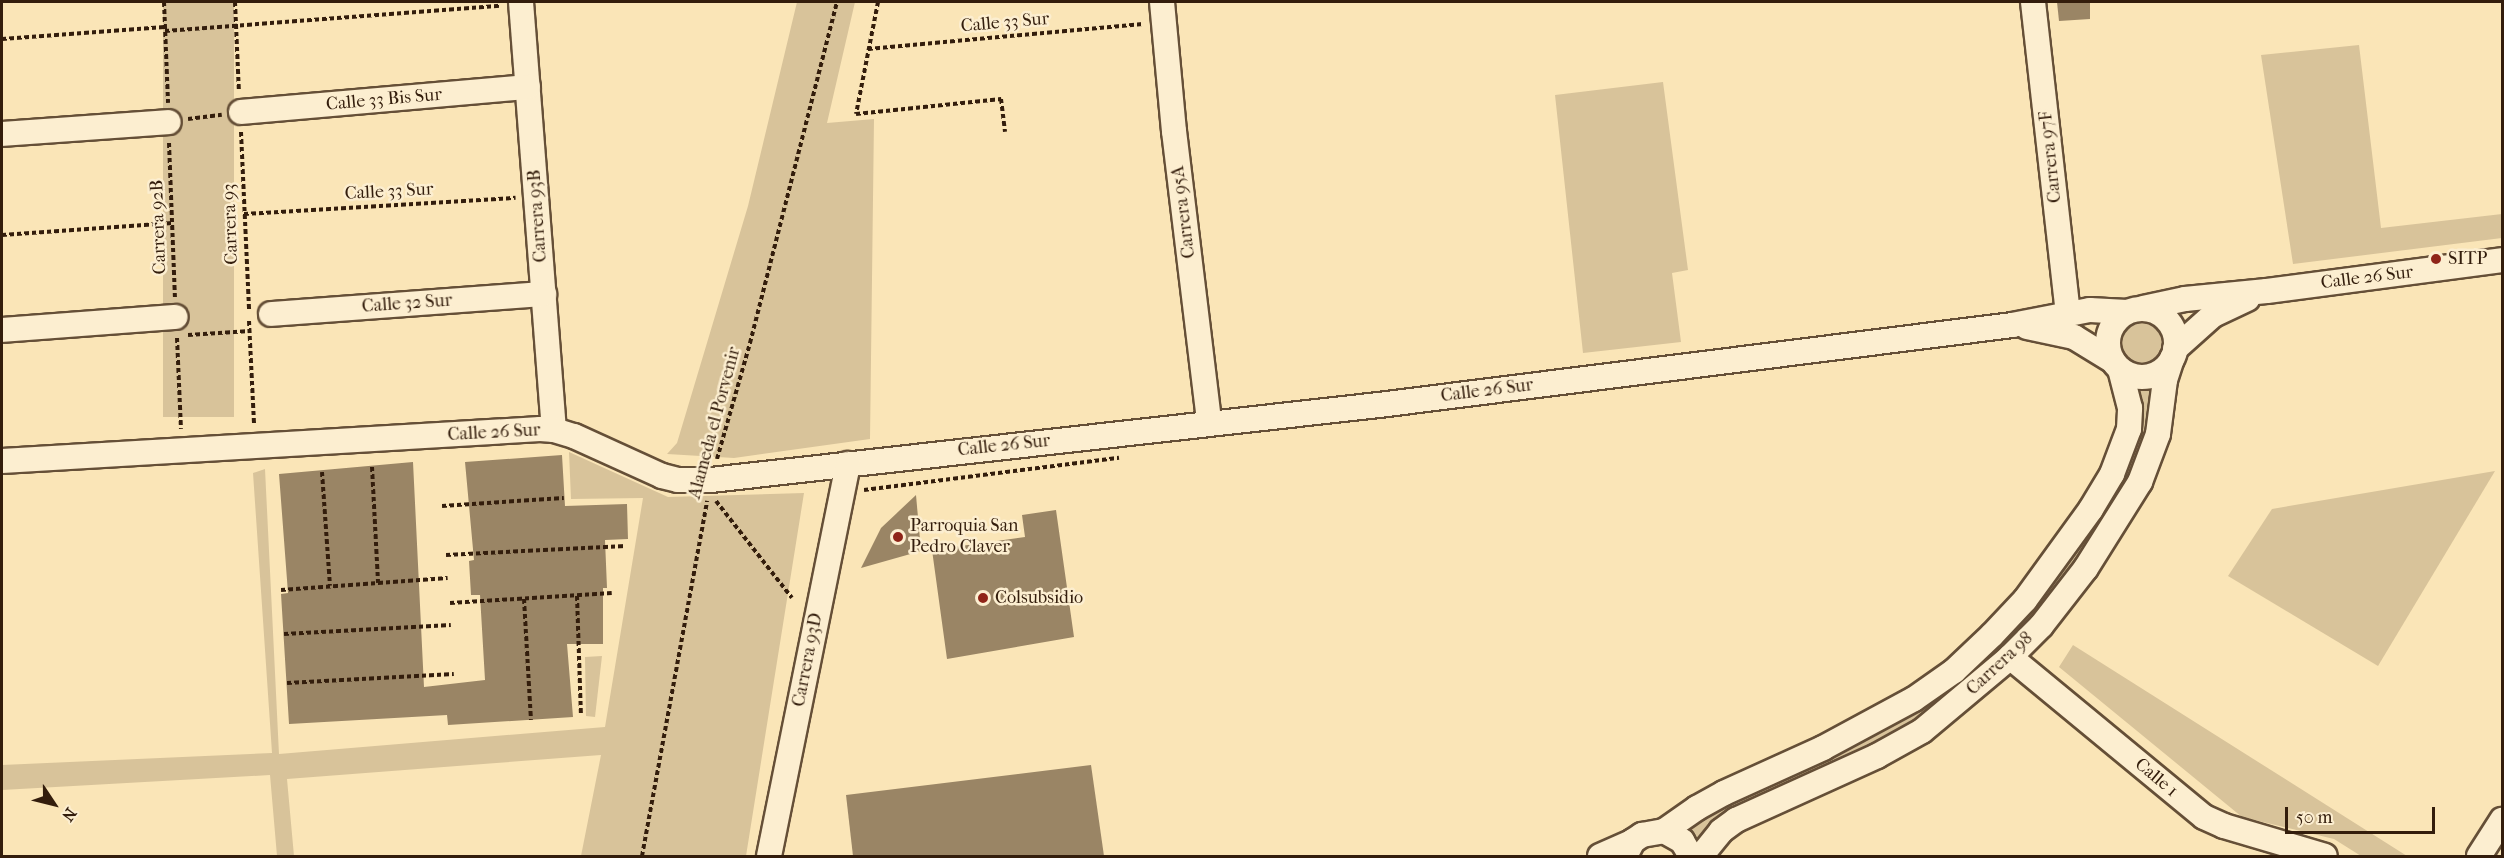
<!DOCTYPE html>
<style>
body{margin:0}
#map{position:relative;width:2504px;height:858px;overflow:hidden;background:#fae5b7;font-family:"IM FELL French Canon",serif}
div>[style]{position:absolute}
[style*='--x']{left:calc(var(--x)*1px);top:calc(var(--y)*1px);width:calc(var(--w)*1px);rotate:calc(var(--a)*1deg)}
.green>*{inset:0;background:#d8c39a;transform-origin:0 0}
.round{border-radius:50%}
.building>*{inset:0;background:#9a8565}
.path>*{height:4px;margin-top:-2px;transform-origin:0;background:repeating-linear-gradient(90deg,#331d0c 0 4.5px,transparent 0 7.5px)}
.roads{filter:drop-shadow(2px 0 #654f37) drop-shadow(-2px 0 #654f37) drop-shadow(0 2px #654f37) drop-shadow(0 -2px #654f37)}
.minor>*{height:24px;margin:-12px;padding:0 12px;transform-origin:12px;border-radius:12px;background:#fceed0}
.minor>.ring{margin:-12px;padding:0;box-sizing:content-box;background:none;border:24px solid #fceed0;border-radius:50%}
.dots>*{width:16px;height:16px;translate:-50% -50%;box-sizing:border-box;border:3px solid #fceed0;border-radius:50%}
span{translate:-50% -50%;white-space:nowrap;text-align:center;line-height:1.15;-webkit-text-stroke:5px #fceed0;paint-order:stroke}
.street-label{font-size:18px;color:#331d0c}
.poi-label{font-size:18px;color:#331d0c}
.left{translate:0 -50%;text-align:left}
.frame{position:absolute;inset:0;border:3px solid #331d0c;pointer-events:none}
.north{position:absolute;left:24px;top:774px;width:60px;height:60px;-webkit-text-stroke:4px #fceed0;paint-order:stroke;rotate:125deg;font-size:16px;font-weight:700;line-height:24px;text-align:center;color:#331d0c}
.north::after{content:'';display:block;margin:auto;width:21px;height:27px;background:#331d0c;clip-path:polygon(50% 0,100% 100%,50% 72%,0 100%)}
.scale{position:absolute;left:2285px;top:807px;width:150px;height:27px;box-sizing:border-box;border:3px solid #331d0c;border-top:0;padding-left:8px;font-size:18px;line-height:21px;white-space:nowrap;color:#331d0c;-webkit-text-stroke:4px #fceed0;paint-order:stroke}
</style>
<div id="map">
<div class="green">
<i style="left:163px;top:2px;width:71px;height:415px"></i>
<i style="clip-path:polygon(797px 2px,855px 2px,827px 123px,874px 119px,870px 439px,734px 458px,667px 454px,677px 443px,748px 206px)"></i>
<i style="clip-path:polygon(2359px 45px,2381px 228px,2502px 214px,2502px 238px,2293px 264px,2261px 55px)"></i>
<i style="clip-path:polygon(1663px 82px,1688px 270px,1672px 273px,1681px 342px,1583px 353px,1555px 95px)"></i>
<i class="round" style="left:2121px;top:323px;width:42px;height:42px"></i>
<i style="clip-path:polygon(2156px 390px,2150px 427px,2125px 493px,2059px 594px,1976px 679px,1887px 741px,1697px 845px,1687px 830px,1694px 823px,1721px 807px,1830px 756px,2040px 598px,2138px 391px)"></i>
<i style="clip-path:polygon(569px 452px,668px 497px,804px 493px,746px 856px,581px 856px,601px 755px,287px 779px,294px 856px,277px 856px,270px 775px,2px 790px,2px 765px,272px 753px,253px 473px,265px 469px,279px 754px,605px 727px,643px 498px,571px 499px)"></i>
<i style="clip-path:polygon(2495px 471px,2378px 666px,2228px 576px,2272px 509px)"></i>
<i style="clip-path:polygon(2073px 645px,2407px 856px,2361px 856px,2334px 839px,2242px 817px,2059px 667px)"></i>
<i style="clip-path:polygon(602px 656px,595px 717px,586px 716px,585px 657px)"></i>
</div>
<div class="building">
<i style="clip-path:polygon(2057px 2px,2090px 2px,2090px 19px,2059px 21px)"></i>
<i style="clip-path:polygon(562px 455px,565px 506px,627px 504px,628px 539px,605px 540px,607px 588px,603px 588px,603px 644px,567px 644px,573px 717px,448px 725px,447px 715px,289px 724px,281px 594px,288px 593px,279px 474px,413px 462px,424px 687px,485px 680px,480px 595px,471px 595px,469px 561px,474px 560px,465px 462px)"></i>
<i style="clip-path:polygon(916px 495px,921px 551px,861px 568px,881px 528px)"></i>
<i style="clip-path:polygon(1056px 510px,1074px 637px,947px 659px,932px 550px,1025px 537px,1022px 515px)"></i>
<i style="clip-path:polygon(1091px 765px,1104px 856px,853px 856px,846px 795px)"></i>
</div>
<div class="path">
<i style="--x:164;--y:2;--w:101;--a:87.7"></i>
<i style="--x:235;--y:2;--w:90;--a:87.5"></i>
<i style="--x:878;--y:2;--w:114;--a:101.1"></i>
<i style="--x:856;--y:114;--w:146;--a:-5.9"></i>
<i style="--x:1001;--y:99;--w:33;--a:83"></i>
<i style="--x:165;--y:31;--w:336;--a:-4.3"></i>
<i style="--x:2;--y:39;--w:163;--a:-4.2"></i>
<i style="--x:868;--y:49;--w:276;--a:-5.2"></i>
<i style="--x:188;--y:119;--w:34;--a:-7"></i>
<i style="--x:241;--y:132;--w:178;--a:87.4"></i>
<i style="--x:169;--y:143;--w:155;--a:87.8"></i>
<i style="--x:244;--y:214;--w:272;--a:-3.4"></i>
<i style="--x:2;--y:235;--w:171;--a:-4"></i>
<i style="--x:249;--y:321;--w:103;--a:87.2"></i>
<i style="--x:188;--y:335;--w:62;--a:-3.7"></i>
<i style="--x:177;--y:338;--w:91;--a:87.5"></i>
<i style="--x:717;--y:459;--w:121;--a:-74.1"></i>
<i style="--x:750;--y:343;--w:352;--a:-75.7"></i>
<i style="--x:372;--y:467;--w:116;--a:87"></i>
<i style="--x:322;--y:472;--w:114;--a:86"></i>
<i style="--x:864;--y:490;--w:257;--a:-7.2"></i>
<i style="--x:716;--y:501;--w:123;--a:51.9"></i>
<i style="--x:442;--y:506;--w:122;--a:-3.8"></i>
<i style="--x:446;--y:555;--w:180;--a:-2.9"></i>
<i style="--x:281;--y:590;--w:167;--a:-4.1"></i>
<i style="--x:577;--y:596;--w:120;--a:88.1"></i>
<i style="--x:524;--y:599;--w:121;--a:86.7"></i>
<i style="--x:450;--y:603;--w:162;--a:-3.5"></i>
<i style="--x:284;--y:634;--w:167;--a:-3.1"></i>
<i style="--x:287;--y:683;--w:167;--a:-3.1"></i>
<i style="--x:642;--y:856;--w:361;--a:-79.6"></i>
</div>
<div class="roads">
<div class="minor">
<i style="--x:521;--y:2;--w:429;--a:85.6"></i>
<i style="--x:1162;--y:2;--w:130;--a:84.7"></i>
<i style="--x:1174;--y:131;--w:293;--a:83.1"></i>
<i style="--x:2033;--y:2;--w:313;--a:83.6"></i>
<i style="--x:241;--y:112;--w:288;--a:-5"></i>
<i style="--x:2;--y:134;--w:167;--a:-4.1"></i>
<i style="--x:2143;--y:308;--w:43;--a:-12.1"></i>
<i style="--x:2185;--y:299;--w:82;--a:-5.6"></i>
<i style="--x:2267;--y:291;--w:237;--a:-7.5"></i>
<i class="ring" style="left:2108px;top:309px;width:44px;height:44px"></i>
<i style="--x:271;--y:314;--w:274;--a:-4.2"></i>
<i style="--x:2027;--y:327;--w:48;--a:12"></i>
<i style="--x:2074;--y:337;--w:46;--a:31.6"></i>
<i style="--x:2;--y:330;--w:174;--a:-4.3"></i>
<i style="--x:2175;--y:349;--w:51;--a:-41.8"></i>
<i style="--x:2213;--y:315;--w:38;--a:-25"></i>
<i style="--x:2;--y:461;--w:539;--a:-3.4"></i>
<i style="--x:540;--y:429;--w:14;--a:4"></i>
<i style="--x:554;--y:430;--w:21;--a:17"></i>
<i style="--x:574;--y:436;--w:97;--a:24.4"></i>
<i style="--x:662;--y:476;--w:16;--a:14"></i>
<i style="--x:678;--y:480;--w:33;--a:0"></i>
<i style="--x:711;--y:480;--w:680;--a:-6.41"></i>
<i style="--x:1387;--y:404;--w:630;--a:-7.2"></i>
<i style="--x:2012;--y:325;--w:79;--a:-10.9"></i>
<i style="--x:2090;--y:310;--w:37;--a:3"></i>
<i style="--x:2010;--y:657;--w:251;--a:39.5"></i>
<i style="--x:2204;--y:817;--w:22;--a:24"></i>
<i style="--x:2224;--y:826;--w:105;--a:16.5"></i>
<i style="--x:1664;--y:831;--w:40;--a:-34.9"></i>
<i style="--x:1697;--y:808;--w:31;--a:-29"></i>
<i style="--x:1724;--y:793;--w:109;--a:-24.4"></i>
<i style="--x:1823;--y:748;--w:103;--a:-28.3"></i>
<i style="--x:1914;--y:699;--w:49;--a:-35"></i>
<i style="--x:1954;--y:671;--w:52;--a:-43.5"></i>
<i style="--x:1992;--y:635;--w:48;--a:-46.7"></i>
<i style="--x:2025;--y:600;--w:112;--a:-54"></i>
<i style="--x:2091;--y:509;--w:41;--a:-59"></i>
<i style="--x:2112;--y:474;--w:48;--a:-69.3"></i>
<i style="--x:2129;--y:429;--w:21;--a:-87"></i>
<i style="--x:2130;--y:408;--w:40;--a:-104.4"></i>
<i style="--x:769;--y:856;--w:400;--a:-78.6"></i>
<i style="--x:1600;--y:856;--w:36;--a:-24"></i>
<i style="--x:1625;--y:856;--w:17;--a:-62"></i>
<i style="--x:1633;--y:841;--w:11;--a:-34"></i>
<i style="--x:1642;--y:835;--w:22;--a:-10"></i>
<i style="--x:1664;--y:831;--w:21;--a:29"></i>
<i style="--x:1682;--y:841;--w:17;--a:59"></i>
<i style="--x:1701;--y:856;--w:32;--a:-51"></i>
<i style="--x:1721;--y:831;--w:19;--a:-36"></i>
<i style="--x:1736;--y:820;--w:155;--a:-24.4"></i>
<i style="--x:1877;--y:756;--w:51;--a:-29.1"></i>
<i style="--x:1922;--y:731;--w:111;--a:-39.9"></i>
<i style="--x:2007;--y:660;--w:48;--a:-45"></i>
<i style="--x:2041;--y:626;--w:73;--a:-52.2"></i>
<i style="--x:2086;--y:568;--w:102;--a:-57.9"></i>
<i style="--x:2140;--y:482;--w:51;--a:-69.4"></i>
<i style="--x:2158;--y:434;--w:54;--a:-82.6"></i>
<i style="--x:2165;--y:380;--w:23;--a:-72"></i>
<i style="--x:2479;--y:856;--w:43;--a:-57.4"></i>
</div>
</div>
<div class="dots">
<i style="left:2436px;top:259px;background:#8f2418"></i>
<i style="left:898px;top:537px;background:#8f2418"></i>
<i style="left:983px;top:598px;background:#8f2418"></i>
</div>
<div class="street-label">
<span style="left:1005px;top:23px;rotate:-5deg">Calle 33 Sur</span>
<span style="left:384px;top:100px;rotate:-5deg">Calle 33 Bis Sur</span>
<span style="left:2051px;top:157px;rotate:-96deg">Carrera 97F</span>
<span style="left:389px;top:192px;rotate:-3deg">Calle 33 Sur</span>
<span style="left:1184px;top:212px;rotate:-97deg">Carrera 95A</span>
<span style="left:538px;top:216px;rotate:-94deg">Carrera 93B</span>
<span style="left:231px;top:224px;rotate:-92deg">Carrera 93</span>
<span style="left:159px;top:227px;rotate:-92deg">Carrera 92B</span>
<span style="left:2367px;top:278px;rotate:-7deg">Calle 26 Sur</span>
<span style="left:407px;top:304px;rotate:-4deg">Calle 32 Sur</span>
<span style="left:1487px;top:391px;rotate:-7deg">Calle 26 Sur</span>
<span style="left:715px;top:423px;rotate:-75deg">Alameda el Porvenir</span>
<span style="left:494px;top:433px;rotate:-3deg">Calle 26 Sur</span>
<span style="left:1004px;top:446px;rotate:-6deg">Calle 26 Sur</span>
<span style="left:808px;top:660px;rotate:-79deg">Carrera 93D</span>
<span style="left:2000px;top:664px;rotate:-43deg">Carrera 98</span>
<span style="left:2156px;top:778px;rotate:40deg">Calle 1</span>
</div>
<div class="poi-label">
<span class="left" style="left:2448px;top:259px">SITP</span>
<span class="left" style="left:910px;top:537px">Parroquia San<br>Pedro Claver</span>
<span class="left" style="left:995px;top:598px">Colsubsidio</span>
</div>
<div class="frame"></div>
<div class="north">N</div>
<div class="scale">50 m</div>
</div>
